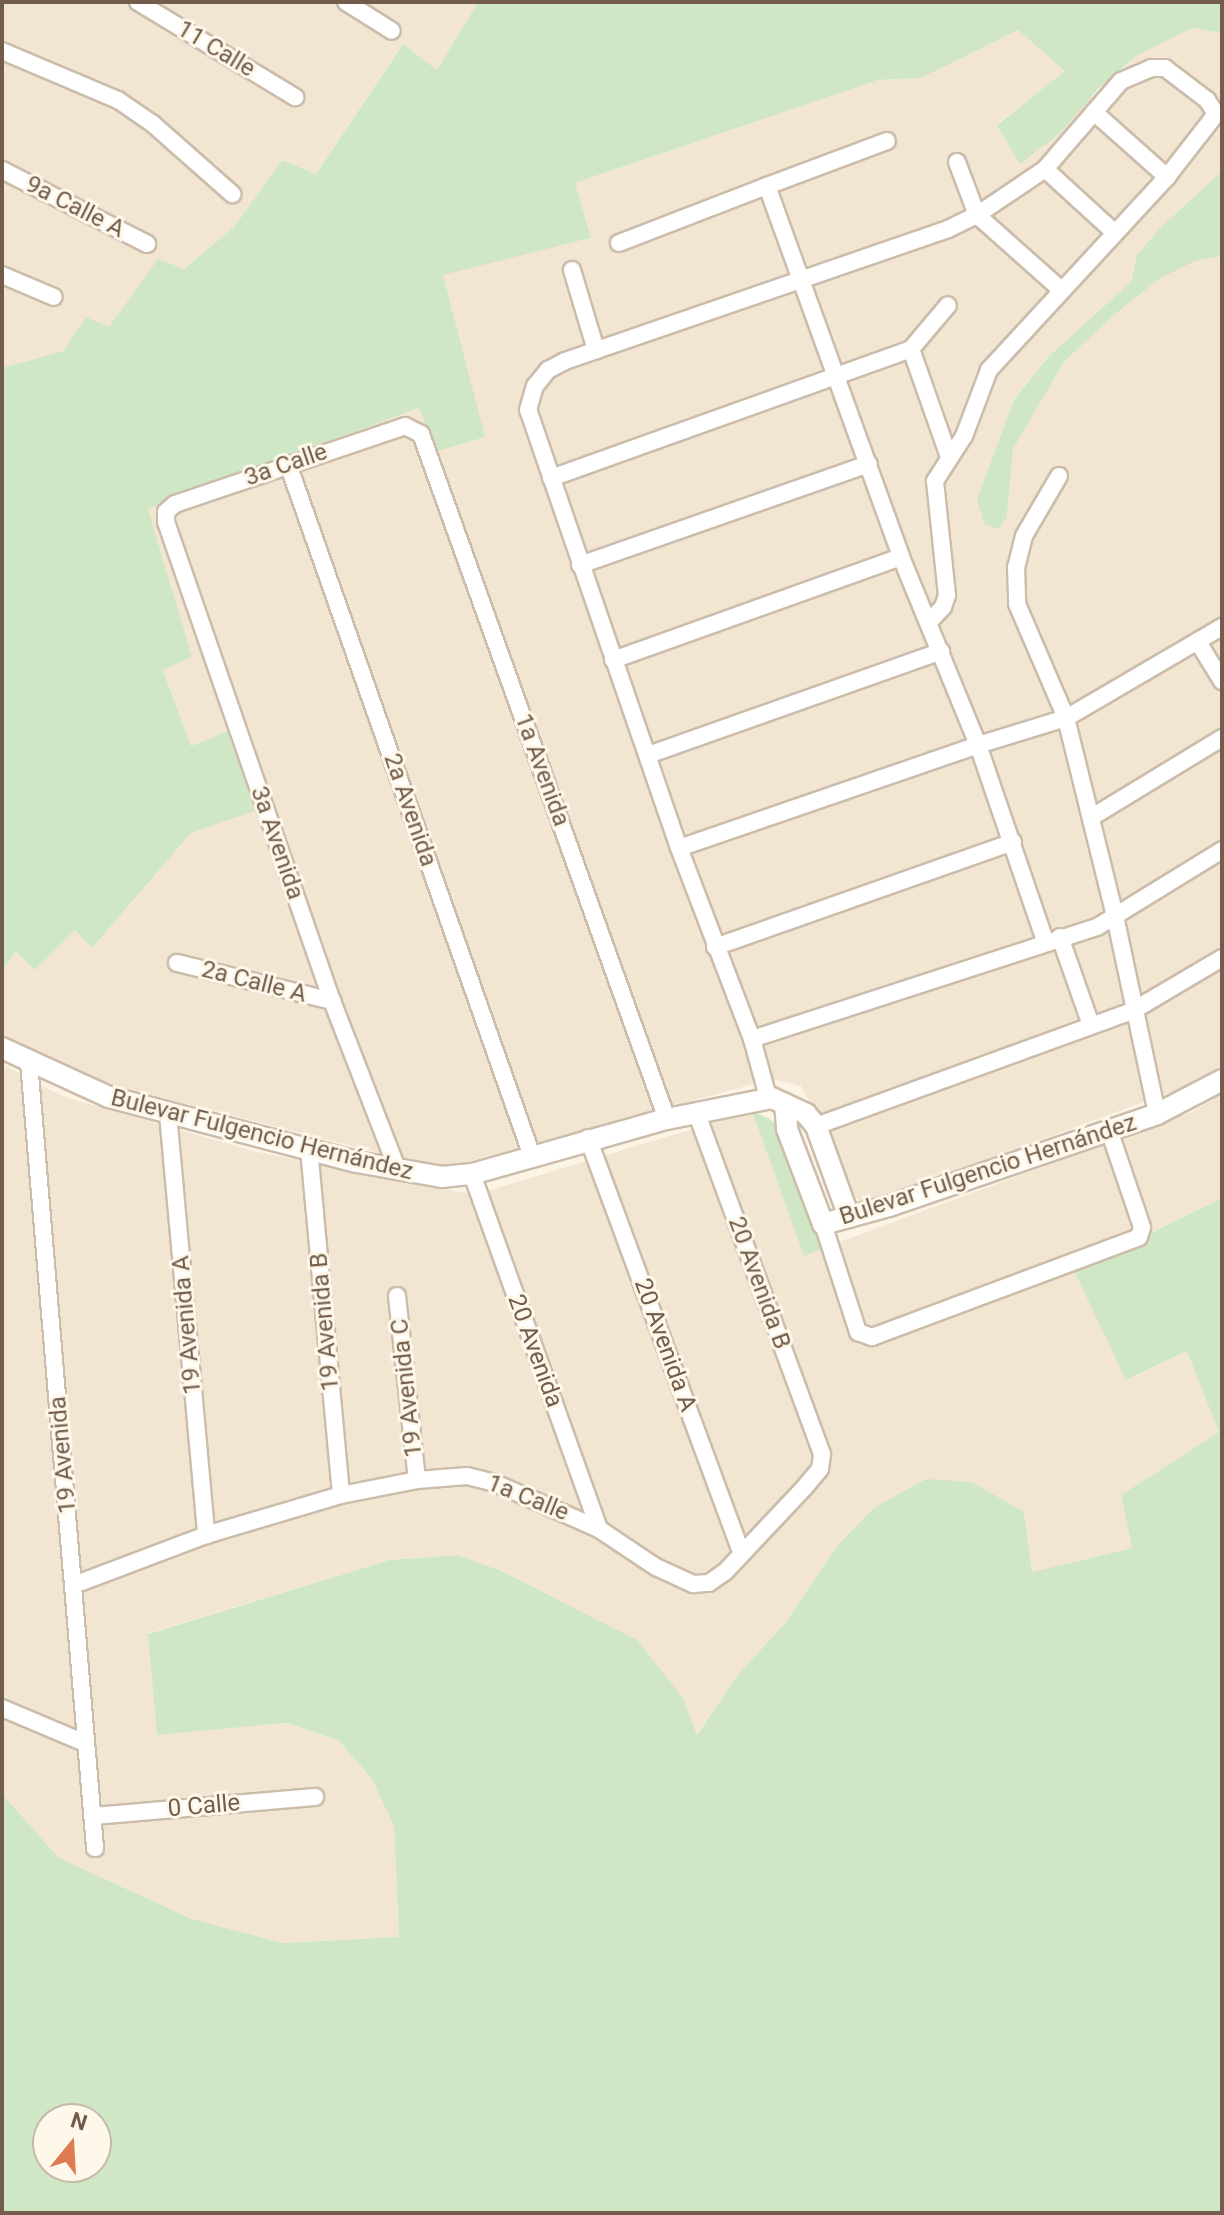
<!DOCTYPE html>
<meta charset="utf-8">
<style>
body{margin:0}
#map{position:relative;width:1224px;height:2215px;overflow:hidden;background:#fbf4e4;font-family:Roboto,sans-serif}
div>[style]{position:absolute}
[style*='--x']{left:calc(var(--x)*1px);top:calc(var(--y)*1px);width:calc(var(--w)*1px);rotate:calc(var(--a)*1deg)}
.residential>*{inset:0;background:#f2e6d3}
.green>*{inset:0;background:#cfe7c4}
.roads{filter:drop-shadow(2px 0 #ccbcab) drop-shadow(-2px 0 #ccbcab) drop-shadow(0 2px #ccbcab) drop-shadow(0 -2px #ccbcab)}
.minor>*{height:16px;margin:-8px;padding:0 8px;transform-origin:8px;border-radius:8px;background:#fff}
.tertiary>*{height:20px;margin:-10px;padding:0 10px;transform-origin:10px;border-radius:10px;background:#fff}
span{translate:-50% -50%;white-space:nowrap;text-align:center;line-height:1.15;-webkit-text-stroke:6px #fef8ea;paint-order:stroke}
.street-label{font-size:24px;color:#725c4b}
.frame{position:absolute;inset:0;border:4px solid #725c4b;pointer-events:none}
.north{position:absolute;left:32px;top:2103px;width:80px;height:80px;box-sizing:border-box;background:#fef8ea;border:2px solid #c6baaa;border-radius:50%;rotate:18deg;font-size:22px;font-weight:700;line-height:32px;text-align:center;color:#725c4b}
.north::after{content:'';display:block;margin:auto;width:28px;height:36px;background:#de7b50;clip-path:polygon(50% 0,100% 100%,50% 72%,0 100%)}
</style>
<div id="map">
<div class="residential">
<i style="clip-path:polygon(2px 2px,478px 2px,437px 70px,402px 45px,316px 174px,282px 160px,234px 227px,184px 269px,158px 260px,109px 328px,86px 317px,63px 351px,2px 368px)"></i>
<i style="clip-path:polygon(1192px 28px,1222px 33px,1222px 171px,1160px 228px,1137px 255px,1131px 282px,1050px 355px,1014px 398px,977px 499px,1007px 517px,1013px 449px,1064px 362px,1114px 315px,1159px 279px,1195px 261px,1222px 256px,1222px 1066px,1192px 1084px,864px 1205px,851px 1193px,827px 1135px,801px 1086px,772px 1079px,441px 1169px,82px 1077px,2px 1037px,2px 971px,16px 951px,75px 930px,92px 948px,191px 833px,255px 811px,226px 731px,191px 746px,163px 669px,191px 657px,148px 509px,420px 408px,442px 275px,591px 238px,575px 183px,878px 80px,921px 78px,1018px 30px,1066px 71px,997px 124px,1020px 163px,1136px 56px)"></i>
<i style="clip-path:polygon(2px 1064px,64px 1097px,253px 1151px,474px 1195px,752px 1111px,804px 1255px,1192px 1112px,1222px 1094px,1222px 1198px,1074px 1271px,1127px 1380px,1188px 1351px,1219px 1432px,1121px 1495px,1132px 1548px,1032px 1572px,1024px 1512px,838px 1545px,786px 1622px,737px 1676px,696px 1735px,683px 1698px,547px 1596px,499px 1570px,457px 1555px,390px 1560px,149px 1633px,157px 1735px,287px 1723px,338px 1740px,371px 1779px,394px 1826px,399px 1937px,282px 1943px,192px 1919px,59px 1858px,2px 1794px)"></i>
</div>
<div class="green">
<i style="clip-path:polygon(478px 2px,1222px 2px,1222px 33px,1192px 28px,1136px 56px,1098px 89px,1060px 133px,1020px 164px,997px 125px,1065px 71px,1018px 30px,921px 78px,878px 80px,575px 183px,591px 238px,443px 275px,485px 437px,437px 451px,419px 408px,148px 509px,192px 657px,163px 670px,191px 746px,227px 731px,255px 811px,191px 833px,92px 948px,75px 930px,35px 970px,16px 951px,2px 971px,2px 368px,63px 351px,86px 317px,109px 327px,158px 259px,184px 269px,234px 227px,282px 160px,316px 174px,403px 44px,437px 70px)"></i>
<i style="clip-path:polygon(1222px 171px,1222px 256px,1195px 261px,1159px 279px,1114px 315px,1064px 362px,1013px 449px,1007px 517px,998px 529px,984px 524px,977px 499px,1014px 399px,1050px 355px,1131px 282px,1137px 255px,1160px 228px)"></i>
<i style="clip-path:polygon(752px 1111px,770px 1119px,785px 1133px,824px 1248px,804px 1256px)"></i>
<i style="clip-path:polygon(evenodd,1222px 1198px,1222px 2213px,2px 2213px,2px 1794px,59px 1858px,192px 1919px,282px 1943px,399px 1937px,394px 1826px,371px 1778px,338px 1740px,287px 1723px,157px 1735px,148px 1634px,390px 1560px,457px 1555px,499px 1570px,637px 1640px,683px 1698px,697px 1735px,737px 1676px,786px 1622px,838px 1545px,875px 1507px,926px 1479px,972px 1482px,1024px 1512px,1032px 1572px,1132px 1548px,1121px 1495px,1219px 1432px,1187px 1351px,1126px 1380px,1074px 1271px,1222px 1198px,48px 2119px,96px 2119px,96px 2167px,48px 2167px,48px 2119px)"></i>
</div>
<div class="roads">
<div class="minor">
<i style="--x:138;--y:2;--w:184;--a:31.2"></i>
<i style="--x:346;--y:2;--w:54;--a:32.2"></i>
<i style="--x:2;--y:51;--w:126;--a:22.9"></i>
<i style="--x:118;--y:100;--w:42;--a:34.4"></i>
<i style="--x:153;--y:124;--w:106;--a:41.5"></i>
<i style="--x:1094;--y:112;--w:98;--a:41.7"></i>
<i style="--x:957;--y:162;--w:57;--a:69.3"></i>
<i style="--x:977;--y:215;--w:111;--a:41.7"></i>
<i style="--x:1045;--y:169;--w:95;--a:42.4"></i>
<i style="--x:2;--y:170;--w:163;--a:27"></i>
<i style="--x:767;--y:186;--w:128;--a:-20.6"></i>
<i style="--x:619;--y:243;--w:159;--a:-21.1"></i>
<i style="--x:767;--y:186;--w:394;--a:70.1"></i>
<i style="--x:901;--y:557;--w:203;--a:67.7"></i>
<i style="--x:978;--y:745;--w:207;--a:71.1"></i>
<i style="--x:572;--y:270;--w:84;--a:73.3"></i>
<i style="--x:2;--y:275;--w:56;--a:22.9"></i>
<i style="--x:911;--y:349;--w:57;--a:-49.9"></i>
<i style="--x:288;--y:464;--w:734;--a:70.58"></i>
<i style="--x:1059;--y:476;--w:69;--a:120.3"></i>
<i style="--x:1024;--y:536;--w:32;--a:104"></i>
<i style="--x:1016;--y:567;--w:37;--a:88"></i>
<i style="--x:1017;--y:604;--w:124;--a:66.7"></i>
<i style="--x:1066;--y:718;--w:204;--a:76.1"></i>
<i style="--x:1115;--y:916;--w:202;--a:78"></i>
<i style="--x:551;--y:478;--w:382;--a:-19.7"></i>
<i style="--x:911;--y:349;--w:114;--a:70.6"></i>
<i style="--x:580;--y:565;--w:306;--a:-19.3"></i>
<i style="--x:1198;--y:642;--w:46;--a:58.4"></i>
<i style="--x:613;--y:660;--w:306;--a:-19.7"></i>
<i style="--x:648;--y:755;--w:311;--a:-19.5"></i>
<i style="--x:1092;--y:817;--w:152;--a:-31.3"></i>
<i style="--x:679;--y:848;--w:316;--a:-19"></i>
<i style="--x:978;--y:745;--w:92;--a:-17.1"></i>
<i style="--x:1066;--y:718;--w:181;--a:-30.3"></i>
<i style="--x:1060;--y:937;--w:93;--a:70.6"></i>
<i style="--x:715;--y:947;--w:316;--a:-19.4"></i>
<i style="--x:177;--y:963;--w:160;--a:13.8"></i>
<i style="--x:752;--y:1039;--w:363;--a:-18"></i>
<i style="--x:1097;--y:927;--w:147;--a:-31.6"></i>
<i style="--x:29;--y:1062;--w:789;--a:85.2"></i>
<i style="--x:768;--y:1097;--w:60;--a:-105.4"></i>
<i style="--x:752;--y:1039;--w:204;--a:-110.9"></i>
<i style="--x:679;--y:848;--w:463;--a:-109"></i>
<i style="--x:528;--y:410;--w:25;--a:-74"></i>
<i style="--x:535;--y:386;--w:21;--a:-51"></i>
<i style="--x:548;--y:370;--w:19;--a:-28"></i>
<i style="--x:565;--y:361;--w:405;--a:-19"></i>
<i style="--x:948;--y:229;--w:32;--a:-26"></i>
<i style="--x:977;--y:215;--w:82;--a:-34.1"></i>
<i style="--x:1045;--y:169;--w:116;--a:-49.2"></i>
<i style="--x:1121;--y:81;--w:33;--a:-23"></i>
<i style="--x:1151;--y:68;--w:14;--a:0"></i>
<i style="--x:1165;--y:68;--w:53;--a:37.3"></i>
<i style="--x:1207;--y:100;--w:17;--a:57"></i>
<i style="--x:1216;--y:114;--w:80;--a:127.9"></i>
<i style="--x:1167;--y:177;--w:263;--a:132.7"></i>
<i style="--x:989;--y:370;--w:71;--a:110.7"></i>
<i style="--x:964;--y:436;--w:54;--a:122.8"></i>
<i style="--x:935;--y:481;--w:115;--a:84"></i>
<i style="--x:947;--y:595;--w:13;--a:108"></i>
<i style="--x:943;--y:607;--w:21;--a:133"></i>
<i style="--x:168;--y:1114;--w:423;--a:84.8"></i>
<i style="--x:816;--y:1126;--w:338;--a:-20"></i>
<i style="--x:1134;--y:1010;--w:102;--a:-30.6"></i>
<i style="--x:588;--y:1138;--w:441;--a:69.7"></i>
<i style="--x:309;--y:1149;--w:347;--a:84.7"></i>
<i style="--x:398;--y:1171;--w:182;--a:-111.2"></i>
<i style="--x:332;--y:1001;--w:507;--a:-109.11"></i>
<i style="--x:166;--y:522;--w:10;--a:-90"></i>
<i style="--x:166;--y:512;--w:12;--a:-42"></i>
<i style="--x:175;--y:504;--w:243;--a:-18.7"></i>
<i style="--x:405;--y:426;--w:18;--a:27"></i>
<i style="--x:421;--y:434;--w:728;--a:70.25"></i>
<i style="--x:472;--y:1174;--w:377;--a:70.3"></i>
<i style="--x:823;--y:1224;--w:114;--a:72"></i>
<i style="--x:858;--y:1332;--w:15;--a:20"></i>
<i style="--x:872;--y:1337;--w:285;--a:-20.5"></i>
<i style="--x:1139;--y:1237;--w:10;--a:-73"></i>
<i style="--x:1142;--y:1227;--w:102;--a:-108.8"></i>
<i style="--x:397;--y:1296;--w:185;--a:83.8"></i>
<i style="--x:74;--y:1585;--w:141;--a:-20.7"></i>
<i style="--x:206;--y:1535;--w:141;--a:-16.5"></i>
<i style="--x:341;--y:1495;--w:77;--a:-11.2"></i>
<i style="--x:417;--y:1480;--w:50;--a:-4.6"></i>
<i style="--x:467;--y:1476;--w:29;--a:14"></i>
<i style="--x:495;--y:1483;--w:114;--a:23.9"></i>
<i style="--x:599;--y:1529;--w:69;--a:33.7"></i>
<i style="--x:656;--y:1567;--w:41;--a:24.7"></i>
<i style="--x:693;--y:1584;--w:16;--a:-4"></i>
<i style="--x:709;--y:1583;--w:19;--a:-35"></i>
<i style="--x:725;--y:1572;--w:115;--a:-46.8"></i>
<i style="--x:804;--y:1488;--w:25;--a:-50"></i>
<i style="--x:820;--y:1469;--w:15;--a:-82"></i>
<i style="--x:822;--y:1454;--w:364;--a:-110.2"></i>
<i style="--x:2;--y:1708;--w:90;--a:22.9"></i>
<i style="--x:93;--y:1816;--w:223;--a:-4.9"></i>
</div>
<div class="tertiary">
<i style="--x:2;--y:1048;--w:118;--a:24.6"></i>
<i style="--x:109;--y:1097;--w:256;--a:14.7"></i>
<i style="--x:357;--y:1162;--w:86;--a:10"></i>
<i style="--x:442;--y:1177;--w:30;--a:-6"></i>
<i style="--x:472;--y:1174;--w:203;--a:-15.8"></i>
<i style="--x:667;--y:1119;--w:107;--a:-11.3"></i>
<i style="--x:772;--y:1098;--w:38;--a:25"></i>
<i style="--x:806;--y:1114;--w:16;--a:50"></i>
<i style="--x:816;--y:1126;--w:97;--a:70.1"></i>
<i style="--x:785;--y:1104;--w:25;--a:85"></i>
<i style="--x:787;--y:1129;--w:102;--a:69.2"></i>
<i style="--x:823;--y:1224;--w:68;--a:-15.3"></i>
<i style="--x:889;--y:1206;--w:283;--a:-18.9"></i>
<i style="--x:1157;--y:1114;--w:73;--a:-27.6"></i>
</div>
</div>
<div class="street-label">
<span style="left:216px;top:49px;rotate:31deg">11 Calle</span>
<span style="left:75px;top:207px;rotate:27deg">9a Calle A</span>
<span style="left:286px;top:465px;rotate:-19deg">3a Calle</span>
<span style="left:542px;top:770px;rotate:70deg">1a Avenida</span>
<span style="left:410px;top:810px;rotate:71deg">2a Avenida</span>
<span style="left:277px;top:843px;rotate:71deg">3a Avenida</span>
<span style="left:254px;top:982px;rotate:14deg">2a Calle A</span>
<span style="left:262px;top:1135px;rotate:14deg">Bulevar Fulgencio Hernández</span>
<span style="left:988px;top:1170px;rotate:-18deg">Bulevar Fulgencio Hernández</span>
<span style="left:759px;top:1283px;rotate:70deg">20 Avenida B</span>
<span style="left:325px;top:1322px;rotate:-95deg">19 Avenida B</span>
<span style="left:187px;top:1325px;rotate:-95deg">19 Avenida A</span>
<span style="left:665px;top:1345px;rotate:70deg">20 Avenida A</span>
<span style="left:535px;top:1351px;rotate:70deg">20 Avenida</span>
<span style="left:407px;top:1388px;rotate:-96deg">19 Avenida C</span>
<span style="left:63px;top:1455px;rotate:-95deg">19 Avenida</span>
<span style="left:528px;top:1498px;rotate:22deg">1a Calle</span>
<span style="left:204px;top:1806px;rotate:-5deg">0 Calle</span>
</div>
<div class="frame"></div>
<div class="north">N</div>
</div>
